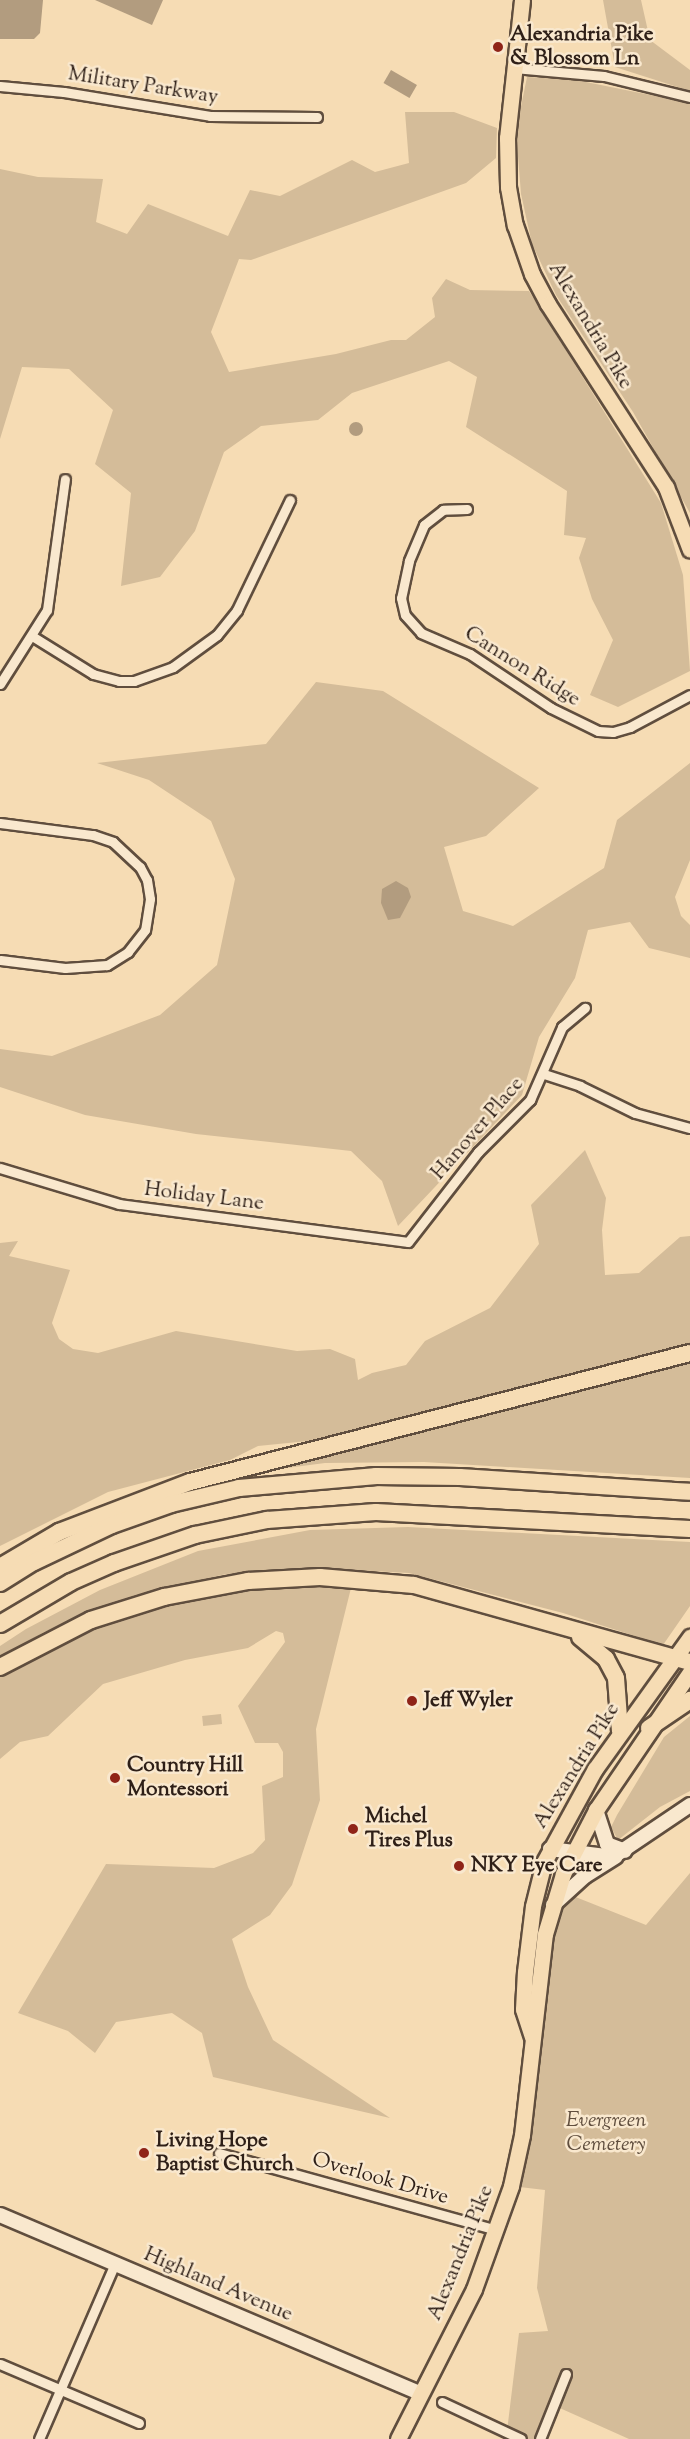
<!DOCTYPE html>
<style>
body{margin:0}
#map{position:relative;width:690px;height:2439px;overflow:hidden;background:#f6dcb4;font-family:"Sorts Mill Goudy",serif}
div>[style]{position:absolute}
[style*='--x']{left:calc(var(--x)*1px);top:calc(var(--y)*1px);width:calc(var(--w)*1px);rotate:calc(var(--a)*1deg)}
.green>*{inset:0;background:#d4bc99;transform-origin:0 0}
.water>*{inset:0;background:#b29c7f;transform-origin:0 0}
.round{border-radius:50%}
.roads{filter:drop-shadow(2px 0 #604e3e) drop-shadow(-2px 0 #604e3e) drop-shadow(0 2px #604e3e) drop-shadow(0 -2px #604e3e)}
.street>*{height:9px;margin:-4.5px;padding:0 4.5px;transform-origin:4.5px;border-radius:4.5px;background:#f9e8ce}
.secondary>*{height:14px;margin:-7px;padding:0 7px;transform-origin:7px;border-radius:7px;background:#f9e8ce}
.primary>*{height:15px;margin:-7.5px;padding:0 7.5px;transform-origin:7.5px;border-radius:7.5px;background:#f6dcb4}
.highway>*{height:16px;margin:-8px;padding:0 8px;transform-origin:8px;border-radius:8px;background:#f6dcb4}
.dots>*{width:16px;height:16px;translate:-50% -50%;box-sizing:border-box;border:3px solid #f9e8ce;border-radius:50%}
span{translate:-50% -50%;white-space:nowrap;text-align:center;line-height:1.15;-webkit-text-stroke:5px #f9e8ce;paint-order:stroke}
.poi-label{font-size:21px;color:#2e1f17;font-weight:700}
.left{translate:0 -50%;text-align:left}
.street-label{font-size:21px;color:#2e1f17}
.park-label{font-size:21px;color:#604e3e;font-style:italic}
</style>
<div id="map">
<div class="green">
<i style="clip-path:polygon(603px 0,641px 0,650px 40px,690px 70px,690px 91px,615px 67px)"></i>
<i style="clip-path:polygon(527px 77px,576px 80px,690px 103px,690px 513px,633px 412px,556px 295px,532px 244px,521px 194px,516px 131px)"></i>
<i style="clip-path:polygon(405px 112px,454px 112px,497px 128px,496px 158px,466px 183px,251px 260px,239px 259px,211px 332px,229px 372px,336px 354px,391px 340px,406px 340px,435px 317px,432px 298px,446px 279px,470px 290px,529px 291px,661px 503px,683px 575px,690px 671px,618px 707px,590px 695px,613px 640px,592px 599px,579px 558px,586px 538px,564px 535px,567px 491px,466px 427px,477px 377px,449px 361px,352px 393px,318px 420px,261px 426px,224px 452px,195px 531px,160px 577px,121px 586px,131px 493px,95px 464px,113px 410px,69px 369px,22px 367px,0 439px,0 169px,38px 177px,103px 179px,96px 222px,127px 234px,148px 204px,228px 236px,250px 190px,280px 196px,352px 160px,375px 172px,409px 163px)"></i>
<i style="clip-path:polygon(316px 682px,383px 691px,539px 788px,486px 836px,444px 847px,463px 911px,513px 926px,604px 868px,617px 820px,690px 763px,690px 860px,675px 897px,681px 916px,690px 925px,690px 958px,649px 948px,630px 922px,588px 930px,575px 978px,539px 1037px,522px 1095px,398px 1226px,382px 1181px,351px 1151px,196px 1134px,85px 1115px,0 1087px,0 1049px,52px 1056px,160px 1015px,217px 965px,235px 879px,211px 821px,149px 780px,97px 763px,266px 744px)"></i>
<i style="clip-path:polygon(585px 1150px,606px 1198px,602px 1230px,605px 1275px,639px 1273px,680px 1237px,690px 1236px,690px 1345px,308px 1441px,258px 1446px,230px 1460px,108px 1492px,0 1546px,0 1243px,18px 1241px,9px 1256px,70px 1270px,52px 1323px,59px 1339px,73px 1349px,98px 1353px,176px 1331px,297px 1351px,330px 1349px,355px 1359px,358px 1380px,372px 1373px,406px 1365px,425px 1341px,490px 1308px,539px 1244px,531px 1205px)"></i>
<i style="clip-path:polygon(690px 1360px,690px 1478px,424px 1462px,325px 1463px,241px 1474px)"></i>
<i style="clip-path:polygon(408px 1527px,690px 1542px,690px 1606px,663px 1645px,563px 1613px,409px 1573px,334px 1569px,226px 1574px,135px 1595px,44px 1632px,0 1658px,0 1646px,26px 1629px,100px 1590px,198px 1551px,310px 1530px)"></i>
<i style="clip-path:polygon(285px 1585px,351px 1588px,316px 1729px,320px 1800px,292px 1885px,270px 1915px,232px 1939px,248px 1987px,273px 2040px,390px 2118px,213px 2077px,202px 2033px,172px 2013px,116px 2022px,95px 2053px,68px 2031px,18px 2013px,106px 1864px,214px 1868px,253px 1853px,265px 1840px,262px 1786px,283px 1777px,283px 1752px,278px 1743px,255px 1743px,238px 1706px,285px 1642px,283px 1633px,276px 1631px,248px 1648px,185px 1660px,103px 1684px,48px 1736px,20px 1742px,0 1759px,0 1675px,70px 1637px,145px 1609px,227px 1591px)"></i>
<i style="left:221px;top:1714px;width:10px;height:19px;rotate:84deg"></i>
<i style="clip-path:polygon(690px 1716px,690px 1791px,660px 1807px,618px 1840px,611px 1827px,617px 1815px,664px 1737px)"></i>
<i style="clip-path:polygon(690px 1873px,690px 2439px,629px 2439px,553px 2405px,540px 2439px,521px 2439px,507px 2431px,519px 2333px,548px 2331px,537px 2288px,545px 2190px,511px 2186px,545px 1934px,568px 1894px,646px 1925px)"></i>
</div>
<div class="water">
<i style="clip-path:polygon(0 0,43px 0,40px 33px,34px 39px,0 39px)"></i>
<i style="clip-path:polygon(95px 0,163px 0,152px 25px)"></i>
<i style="left:391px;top:70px;width:30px;height:15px;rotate:30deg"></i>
<i class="round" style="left:349px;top:422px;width:14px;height:14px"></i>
<i style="clip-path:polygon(396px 881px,408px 888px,411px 897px,400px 918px,388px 920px,381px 903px,382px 889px)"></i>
</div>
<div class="roads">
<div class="street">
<i style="--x:514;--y:68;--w:90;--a:5.1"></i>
<i style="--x:604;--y:76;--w:89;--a:13.7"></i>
<i style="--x:0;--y:86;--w:64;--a:5.4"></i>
<i style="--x:64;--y:92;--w:148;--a:9.3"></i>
<i style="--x:210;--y:116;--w:107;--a:0.5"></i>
<i style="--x:467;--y:509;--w:24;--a:178"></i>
<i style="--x:443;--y:510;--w:24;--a:142"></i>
<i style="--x:424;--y:525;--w:39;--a:113"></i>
<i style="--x:409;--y:561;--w:38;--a:102"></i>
<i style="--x:401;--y:598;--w:17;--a:77"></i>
<i style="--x:405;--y:615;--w:24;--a:48"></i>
<i style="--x:421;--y:633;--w:53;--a:23.2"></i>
<i style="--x:470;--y:654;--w:97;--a:33.7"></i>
<i style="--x:551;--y:708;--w:52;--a:26.1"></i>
<i style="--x:598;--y:731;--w:15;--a:4"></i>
<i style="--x:613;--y:732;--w:18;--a:-16"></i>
<i style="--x:630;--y:727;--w:68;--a:-28.1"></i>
<i style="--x:32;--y:636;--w:72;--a:31.9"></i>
<i style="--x:93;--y:674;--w:27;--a:15"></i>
<i style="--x:119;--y:681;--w:15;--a:0"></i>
<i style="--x:134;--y:681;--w:41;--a:-19.7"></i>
<i style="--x:173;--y:667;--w:54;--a:-36"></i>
<i style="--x:217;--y:635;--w:32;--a:-51"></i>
<i style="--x:237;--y:610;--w:122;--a:-64.3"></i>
<i style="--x:0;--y:684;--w:88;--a:-57.6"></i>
<i style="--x:47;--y:610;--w:132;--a:-82.2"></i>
<i style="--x:0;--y:823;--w:94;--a:7.4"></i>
<i style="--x:93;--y:835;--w:21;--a:19"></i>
<i style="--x:113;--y:842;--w:37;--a:43"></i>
<i style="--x:140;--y:867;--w:15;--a:62"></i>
<i style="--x:147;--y:880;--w:19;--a:81"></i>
<i style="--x:150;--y:899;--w:31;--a:99"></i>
<i style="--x:145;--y:930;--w:28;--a:128"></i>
<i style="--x:128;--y:952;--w:25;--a:148"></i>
<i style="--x:107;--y:965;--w:42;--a:175.9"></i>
<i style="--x:65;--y:968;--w:65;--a:-173"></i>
<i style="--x:544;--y:1074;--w:38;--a:18"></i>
<i style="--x:580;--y:1086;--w:61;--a:26.1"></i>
<i style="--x:635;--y:1113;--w:57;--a:15.3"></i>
<i style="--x:0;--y:1168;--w:124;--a:16.8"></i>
<i style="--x:119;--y:1204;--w:291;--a:7.5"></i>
<i style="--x:408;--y:1242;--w:114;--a:-52.1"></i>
<i style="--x:478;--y:1152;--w:74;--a:-45"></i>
<i style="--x:530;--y:1100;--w:80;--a:-66.3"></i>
<i style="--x:562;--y:1027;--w:30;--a:-40"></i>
<i style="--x:219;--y:2153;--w:288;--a:15.5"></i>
<i style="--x:0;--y:2364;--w:151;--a:23"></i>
<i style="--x:442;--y:2402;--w:87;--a:25.1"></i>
<i style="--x:39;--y:2439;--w:192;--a:-66.6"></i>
<i style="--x:540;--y:2439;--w:70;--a:-68.2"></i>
</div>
<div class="secondary">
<i style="--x:596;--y:1810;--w:36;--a:72"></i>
<i style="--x:607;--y:1844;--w:19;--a:21"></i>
<i style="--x:550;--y:1849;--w:64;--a:7.2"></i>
<i style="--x:613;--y:1857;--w:93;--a:-34"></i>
<i style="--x:553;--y:1905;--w:43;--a:-42.2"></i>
<i style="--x:585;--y:1876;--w:36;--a:-32"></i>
<i style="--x:0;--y:2215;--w:456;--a:23"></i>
</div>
<div class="primary">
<i style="--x:522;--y:0;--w:139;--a:96.2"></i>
<i style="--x:507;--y:138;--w:49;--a:88.8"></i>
<i style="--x:508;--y:187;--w:39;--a:80"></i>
<i style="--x:515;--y:225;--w:52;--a:70.9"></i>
<i style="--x:532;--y:274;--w:34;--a:62"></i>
<i style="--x:548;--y:304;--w:218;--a:57.2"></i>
<i style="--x:666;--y:487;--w:67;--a:69.1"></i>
<i style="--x:532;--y:2037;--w:29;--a:-108"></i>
<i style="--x:523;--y:2009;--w:37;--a:-87"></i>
<i style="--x:525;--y:1972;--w:66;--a:-83.1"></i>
<i style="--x:533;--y:1906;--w:45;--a:-76"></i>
<i style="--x:544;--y:1862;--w:106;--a:-61.3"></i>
<i style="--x:595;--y:1769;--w:163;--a:-54.3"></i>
<i style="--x:398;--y:2439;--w:168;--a:-63.1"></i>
<i style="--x:474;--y:2289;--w:109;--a:-70.2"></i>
<i style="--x:511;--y:2186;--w:52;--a:-77.8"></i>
<i style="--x:522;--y:2135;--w:202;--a:-83.5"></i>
<i style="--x:545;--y:1934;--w:63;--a:-73.3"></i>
<i style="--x:563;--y:1874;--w:72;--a:-62.7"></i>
<i style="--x:596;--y:1810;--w:167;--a:-55.7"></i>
</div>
<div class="highway">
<i style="--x:0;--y:1567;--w:69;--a:-30.7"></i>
<i style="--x:59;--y:1532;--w:140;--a:-20.9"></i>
<i style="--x:190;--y:1482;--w:516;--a:-14.47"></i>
<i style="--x:0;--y:1583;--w:40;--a:-32"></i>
<i style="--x:34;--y:1562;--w:86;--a:-25.4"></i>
<i style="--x:112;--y:1525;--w:63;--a:-19.6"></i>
<i style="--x:171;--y:1504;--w:70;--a:-13.2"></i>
<i style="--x:239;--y:1488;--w:138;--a:-5"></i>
<i style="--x:376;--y:1476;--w:84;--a:0.7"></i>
<i style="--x:460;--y:1477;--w:230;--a:3.7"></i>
<i style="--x:0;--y:1624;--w:82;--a:-30.6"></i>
<i style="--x:71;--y:1582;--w:47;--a:-23.8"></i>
<i style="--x:114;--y:1563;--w:86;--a:-19.1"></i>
<i style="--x:195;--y:1535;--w:74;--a:-11.8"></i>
<i style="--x:267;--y:1520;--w:109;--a:-4.2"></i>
<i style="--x:376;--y:1512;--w:314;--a:3.1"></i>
<i style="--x:580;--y:1637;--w:34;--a:40"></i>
<i style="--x:606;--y:1659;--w:21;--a:62"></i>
<i style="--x:616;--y:1678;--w:53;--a:85.7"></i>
<i style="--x:0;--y:1667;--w:102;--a:-27.3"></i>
<i style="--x:91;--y:1620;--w:77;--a:-17.5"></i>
<i style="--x:164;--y:1597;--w:86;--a:-10.8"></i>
<i style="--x:248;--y:1581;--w:72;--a:-3.2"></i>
<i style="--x:320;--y:1577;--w:94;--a:4.9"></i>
<i style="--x:414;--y:1585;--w:287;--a:15.6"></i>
<i style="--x:649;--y:1728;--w:50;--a:-34.3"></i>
</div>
</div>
<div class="dots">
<i style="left:498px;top:47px;background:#8f2418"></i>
<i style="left:412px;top:1701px;background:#8f2418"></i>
<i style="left:115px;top:1778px;background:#8f2418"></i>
<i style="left:353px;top:1829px;background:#8f2418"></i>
<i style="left:459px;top:1866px;background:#8f2418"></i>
<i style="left:144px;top:2153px;background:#8f2418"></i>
</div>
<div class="poi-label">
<span class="left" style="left:510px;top:47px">Alexandria Pike<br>&amp; Blossom Ln</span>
<span class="left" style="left:424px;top:1701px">Jeff Wyler</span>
<span class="left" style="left:127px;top:1778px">Country Hill<br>Montessori</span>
<span class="left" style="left:365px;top:1829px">Michel<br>Tires Plus</span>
<span class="left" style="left:471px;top:1866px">NKY Eye Care</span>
<span class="left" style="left:156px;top:2153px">Living Hope<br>Baptist Church</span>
</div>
<div class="street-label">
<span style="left:143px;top:86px;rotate:9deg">Military Parkway</span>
<span style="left:590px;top:326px;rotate:59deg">Alexandria Pike</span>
<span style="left:522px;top:667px;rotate:32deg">Cannon Ridge</span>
<span style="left:478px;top:1129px;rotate:-49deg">Hanover Place</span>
<span style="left:204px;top:1197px;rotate:7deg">Holiday Lane</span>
<span style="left:577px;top:1766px;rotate:-58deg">Alexandria Pike</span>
<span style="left:380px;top:2179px;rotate:16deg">Overlook Drive</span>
<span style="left:461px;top:2253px;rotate:-68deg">Alexandria Pike</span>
<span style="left:218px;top:2285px;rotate:23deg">Highland Avenue</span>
</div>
<div class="park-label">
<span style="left:606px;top:2133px">Evergreen<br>Cemetery</span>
</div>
</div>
